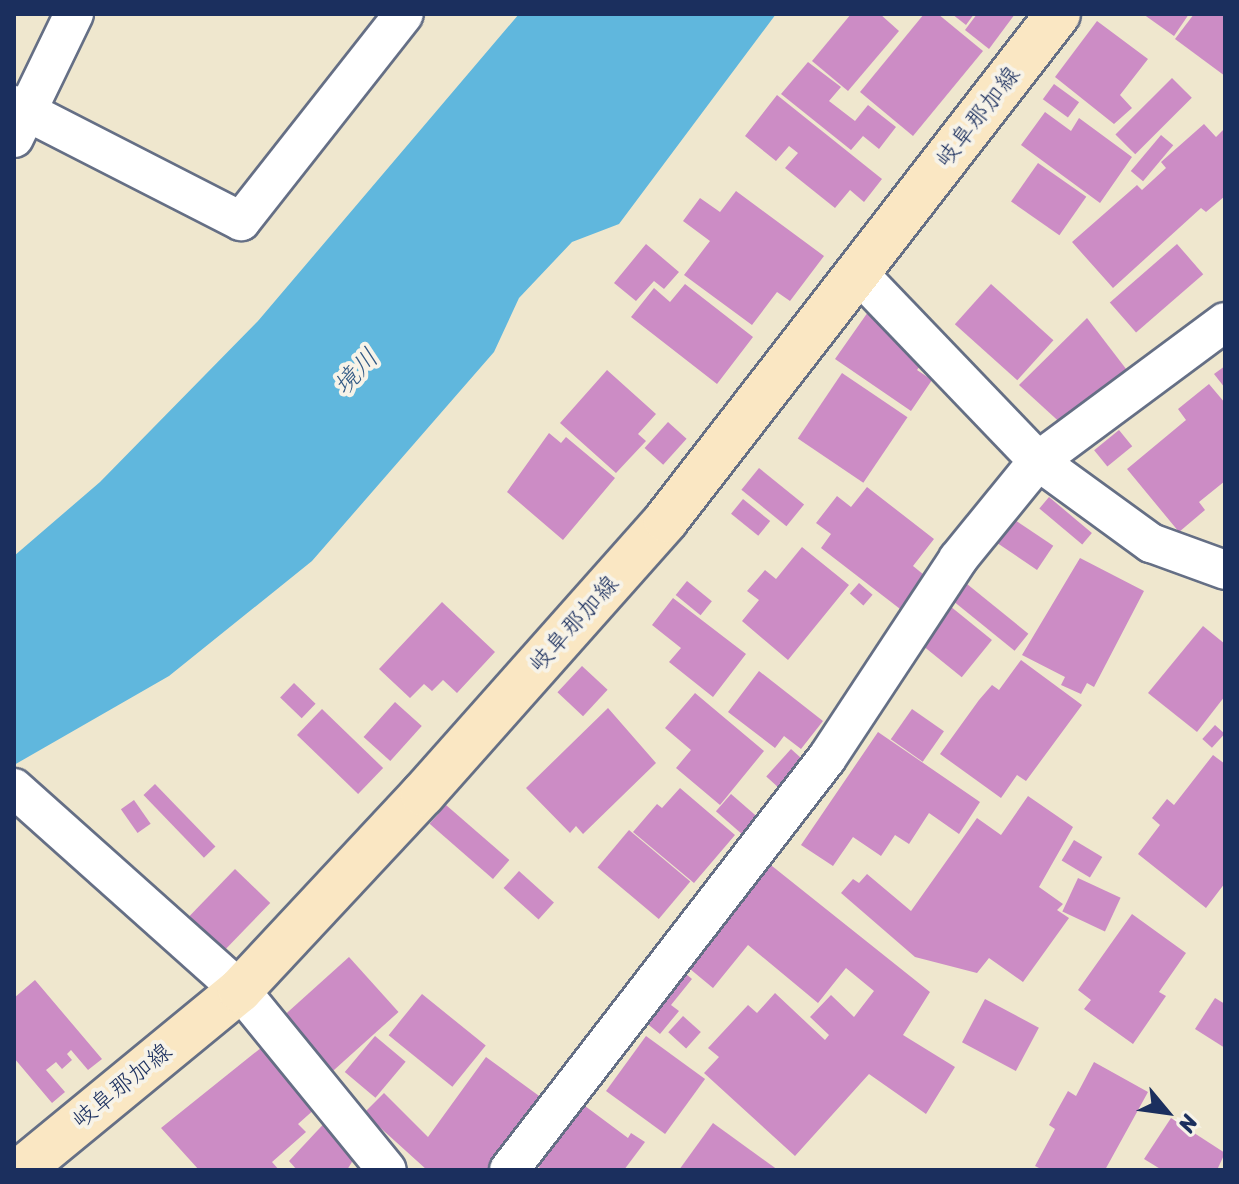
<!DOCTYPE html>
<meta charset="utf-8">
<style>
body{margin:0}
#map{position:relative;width:1239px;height:1184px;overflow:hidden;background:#efe7ce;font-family:Sriracha,"Klee One",sans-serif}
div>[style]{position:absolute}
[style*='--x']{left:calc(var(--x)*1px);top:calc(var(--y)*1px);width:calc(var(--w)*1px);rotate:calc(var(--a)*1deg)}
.water>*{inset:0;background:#60b7dd}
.building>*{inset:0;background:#cc8cc5;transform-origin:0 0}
.roads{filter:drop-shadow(2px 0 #656f85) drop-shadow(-2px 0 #656f85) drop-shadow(0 2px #656f85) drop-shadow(0 -2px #656f85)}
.minor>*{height:38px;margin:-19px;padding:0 19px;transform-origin:19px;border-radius:19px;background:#fff}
.secondary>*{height:44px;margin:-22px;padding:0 22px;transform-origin:22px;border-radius:22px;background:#fae7c3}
span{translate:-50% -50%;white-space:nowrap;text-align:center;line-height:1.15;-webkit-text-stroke:8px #f7f3e8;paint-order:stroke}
.street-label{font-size:24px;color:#1b2f5e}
.water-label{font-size:26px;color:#305884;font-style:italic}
.frame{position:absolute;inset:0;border:16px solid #1b2f5e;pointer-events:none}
.north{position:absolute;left:1127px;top:1072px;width:80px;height:80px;-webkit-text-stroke:6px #f7f3e8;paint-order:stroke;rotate:119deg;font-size:22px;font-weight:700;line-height:32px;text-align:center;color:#1b2f5e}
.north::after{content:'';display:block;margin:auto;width:28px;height:36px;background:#1b2f5e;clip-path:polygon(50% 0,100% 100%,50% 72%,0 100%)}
</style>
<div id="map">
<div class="water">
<i style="clip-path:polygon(519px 14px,776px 14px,619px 224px,572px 242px,519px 298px,494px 352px,312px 561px,169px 676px,14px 765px,14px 556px,100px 482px,258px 321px)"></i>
</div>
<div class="building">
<i style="clip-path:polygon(851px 14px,880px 14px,899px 31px,848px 91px,812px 61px)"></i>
<i style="clip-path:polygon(924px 14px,938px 14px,983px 51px,913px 136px,860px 92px)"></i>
<i style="clip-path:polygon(952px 14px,974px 14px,966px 25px)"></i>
<i style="clip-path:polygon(977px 14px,1015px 14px,989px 49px,965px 30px)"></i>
<i style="clip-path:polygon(1143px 14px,1189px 14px,1174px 36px)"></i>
<i style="clip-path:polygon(1194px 14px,1225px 14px,1225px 76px,1175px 39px)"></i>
<i style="clip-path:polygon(1097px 21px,1148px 59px,1120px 95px,1132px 108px,1114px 124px,1055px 77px)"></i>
<i style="clip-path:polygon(808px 62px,841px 87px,829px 101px,855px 121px,868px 105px,896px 127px,879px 149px,863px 136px,851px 150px,781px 94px)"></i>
<i style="left:1172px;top:78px;width:28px;height:80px;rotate:45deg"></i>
<i style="left:1054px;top:84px;width:31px;height:19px;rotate:36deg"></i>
<i style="clip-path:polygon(777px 95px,882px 179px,864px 202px,850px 190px,835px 208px,785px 168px,798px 153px,789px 146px,776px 161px,745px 136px)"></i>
<i style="clip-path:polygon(1045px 112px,1071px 131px,1079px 118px,1132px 157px,1100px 203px,1021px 145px)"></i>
<i style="clip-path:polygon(1204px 124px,1216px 137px,1225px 128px,1225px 196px,1206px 212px,1201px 208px,1113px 288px,1072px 242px,1137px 185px,1142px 190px,1166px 168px,1161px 162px)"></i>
<i style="left:1161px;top:135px;width:16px;height:47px;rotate:40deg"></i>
<i style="left:1038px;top:163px;width:59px;height:47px;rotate:35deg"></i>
<i style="clip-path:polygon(736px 191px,824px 256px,790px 301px,777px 292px,752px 325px,684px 275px,710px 241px,683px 221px,700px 198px,720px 212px)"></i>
<i style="clip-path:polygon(646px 244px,679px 272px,664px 289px,654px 281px,636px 301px,614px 283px)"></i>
<i style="left:1177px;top:244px;width:40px;height:89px;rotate:49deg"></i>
<i style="clip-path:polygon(685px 284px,753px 337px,717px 384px,631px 317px,654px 288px,670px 302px)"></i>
<i style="left:991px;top:284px;width:84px;height:54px;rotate:42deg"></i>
<i style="clip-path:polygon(868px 312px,929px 354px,917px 370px,932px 380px,911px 411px,835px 359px)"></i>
<i style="clip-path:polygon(1087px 318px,1133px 378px,1066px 428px,1019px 385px)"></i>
<i style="clip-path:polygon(1225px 366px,1225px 388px,1214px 374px)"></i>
<i style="clip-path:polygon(607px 370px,656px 414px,638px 434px,646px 441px,616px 473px,560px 423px)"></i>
<i style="left:842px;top:373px;width:79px;height:79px;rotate:34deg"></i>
<i style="clip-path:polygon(1209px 384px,1225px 403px,1225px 481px,1199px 502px,1205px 510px,1179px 532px,1127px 469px,1186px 420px,1178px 409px)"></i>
<i style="left:668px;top:422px;width:25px;height:35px;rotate:42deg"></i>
<i style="left:1119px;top:430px;width:21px;height:32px;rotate:51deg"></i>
<i style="clip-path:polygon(549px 433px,561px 443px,566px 437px,615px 478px,563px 540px,507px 492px)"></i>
<i style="left:759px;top:468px;width:58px;height:28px;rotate:39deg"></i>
<i style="clip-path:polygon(867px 487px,934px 539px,913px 566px,929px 579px,904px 612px,821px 548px,831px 534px,816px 523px,837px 496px,851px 507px)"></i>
<i style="left:1049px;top:497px;width:56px;height:15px;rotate:40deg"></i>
<i style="left:743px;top:499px;width:35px;height:19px;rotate:39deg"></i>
<i style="left:1006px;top:514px;width:57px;height:29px;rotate:34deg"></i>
<i style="clip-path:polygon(802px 547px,849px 585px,788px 660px,742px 621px,759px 600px,747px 591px,765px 570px,776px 579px)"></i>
<i style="clip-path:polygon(1080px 558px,1144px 591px,1094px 687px,1087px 683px,1081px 694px,1061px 685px,1065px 677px,1022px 655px)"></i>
<i style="left:687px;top:581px;width:32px;height:18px;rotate:39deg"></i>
<i style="left:859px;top:583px;width:18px;height:14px;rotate:41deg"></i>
<i style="left:967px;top:584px;width:79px;height:22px;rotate:39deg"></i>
<i style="clip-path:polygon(673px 598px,746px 654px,713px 697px,669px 662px,681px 648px,652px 625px)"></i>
<i style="clip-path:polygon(442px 602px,495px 652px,457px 693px,443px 680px,432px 691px,424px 684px,410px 698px,379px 669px)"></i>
<i style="left:950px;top:606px;width:54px;height:48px;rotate:39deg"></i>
<i style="clip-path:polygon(1203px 626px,1225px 644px,1225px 696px,1197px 732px,1148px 693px)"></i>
<i style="clip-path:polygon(1021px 660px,1082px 705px,1026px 781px,1017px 775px,1001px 798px,940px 754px,979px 700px,992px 685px,999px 690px)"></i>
<i style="left:582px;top:666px;width:35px;height:36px;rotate:43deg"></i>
<i style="clip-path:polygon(759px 671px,823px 721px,801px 749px,784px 736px,775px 748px,728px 712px)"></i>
<i style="left:294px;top:683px;width:30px;height:20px;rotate:44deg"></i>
<i style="clip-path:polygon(695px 693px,764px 751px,720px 805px,676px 768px,691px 750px,665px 728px)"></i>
<i style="left:395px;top:702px;width:36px;height:47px;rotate:42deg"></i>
<i style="clip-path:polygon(608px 708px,656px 763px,583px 834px,576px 826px,570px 833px,526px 788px)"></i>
<i style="left:322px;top:709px;width:85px;height:36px;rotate:44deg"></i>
<i style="left:912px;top:709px;width:39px;height:37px;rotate:35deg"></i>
<i style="left:1215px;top:725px;width:13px;height:19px;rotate:42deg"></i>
<i style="clip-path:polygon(878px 732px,980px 802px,959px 834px,929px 813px,909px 844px,895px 835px,881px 856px,853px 837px,833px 866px,801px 845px)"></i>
<i style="left:791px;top:749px;width:25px;height:37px;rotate:42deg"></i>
<i style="clip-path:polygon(1213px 755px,1225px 764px,1225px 883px,1206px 908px,1138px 854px,1160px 825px,1152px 818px,1167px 799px,1174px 805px)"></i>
<i style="left:155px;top:784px;width:87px;height:16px;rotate:46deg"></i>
<i style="clip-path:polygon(680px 788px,735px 835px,694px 883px,633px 832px,657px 804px,662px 808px)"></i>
<i style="left:731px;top:794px;width:37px;height:23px;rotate:41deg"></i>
<i style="clip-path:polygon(1028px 796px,1073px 827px,1039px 887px,1063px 904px,1057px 910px,1069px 918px,1023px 982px,989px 958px,977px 973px,915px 957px,841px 893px,853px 879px,859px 883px,867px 874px,911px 911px,977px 818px,1001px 835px)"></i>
<i style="left:134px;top:800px;width:29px;height:16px;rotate:55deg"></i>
<i style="left:446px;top:805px;width:84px;height:25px;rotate:41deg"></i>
<i style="left:629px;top:830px;width:80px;height:49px;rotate:40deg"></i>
<i style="left:1074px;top:840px;width:33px;height:24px;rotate:31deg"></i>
<i style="clip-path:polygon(767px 862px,930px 992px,903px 1035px,955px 1067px,926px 1114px,869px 1074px,795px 1156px,704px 1073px,719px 1057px,708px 1048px,748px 1005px,757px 1013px,775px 993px,825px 1040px,829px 1035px,810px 1017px,831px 995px,854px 1017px,874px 991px,846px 968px,818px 1003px,748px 945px,713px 988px,684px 964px)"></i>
<i style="left:235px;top:869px;width:49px;height:72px;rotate:44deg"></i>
<i style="left:519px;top:871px;width:47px;height:23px;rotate:42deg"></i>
<i style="left:1078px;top:878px;width:47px;height:37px;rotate:25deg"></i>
<i style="clip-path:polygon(1132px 914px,1186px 953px,1159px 992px,1166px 996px,1133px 1044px,1084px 1009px,1091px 1000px,1078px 990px)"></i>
<i style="left:349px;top:957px;width:74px;height:95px;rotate:48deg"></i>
<i style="clip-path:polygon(679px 968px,692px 979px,671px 1005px,679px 1011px,660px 1034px,639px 1017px)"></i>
<i style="clip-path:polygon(35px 980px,102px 1059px,88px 1070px,71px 1050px,67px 1054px,72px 1060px,62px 1069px,56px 1062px,46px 1070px,65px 1092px,52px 1103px,14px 1058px,14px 998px)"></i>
<i style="left:422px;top:994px;width:82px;height:53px;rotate:39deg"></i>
<i style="clip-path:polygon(1215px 998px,1225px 1004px,1225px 1048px,1195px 1029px)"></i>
<i style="left:985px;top:999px;width:61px;height:49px;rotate:28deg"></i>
<i style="left:683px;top:1016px;width:24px;height:22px;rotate:42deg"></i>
<i style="left:375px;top:1036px;width:40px;height:47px;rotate:40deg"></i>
<i style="left:646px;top:1036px;width:73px;height:68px;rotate:36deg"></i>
<i style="clip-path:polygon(272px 1039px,326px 1099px,298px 1124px,306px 1132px,272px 1162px,279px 1170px,199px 1170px,161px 1128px)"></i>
<i style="clip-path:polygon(486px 1057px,546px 1101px,496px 1170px,427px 1170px,364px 1113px,384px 1093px,428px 1137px)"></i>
<i style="clip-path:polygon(1094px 1062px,1148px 1092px,1105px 1170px,1043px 1170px,1035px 1166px,1055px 1129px,1049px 1125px,1068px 1091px,1076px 1096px)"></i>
<i style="clip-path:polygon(581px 1103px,628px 1138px,631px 1133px,645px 1142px,624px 1170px,543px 1170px,536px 1165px)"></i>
<i style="clip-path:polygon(331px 1116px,360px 1149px,347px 1170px,297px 1170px,289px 1161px)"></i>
<i style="clip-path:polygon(1171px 1118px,1225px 1153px,1217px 1170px,1162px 1170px,1144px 1159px)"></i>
<i style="clip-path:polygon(713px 1123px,778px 1170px,679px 1170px)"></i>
</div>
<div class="roads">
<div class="minor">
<i style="--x:14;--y:105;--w:255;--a:27.1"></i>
<i style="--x:241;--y:221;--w:263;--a:-51.8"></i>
<i style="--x:14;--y:138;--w:138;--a:-64.2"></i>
<i style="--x:857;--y:272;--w:262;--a:46.2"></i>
<i style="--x:1038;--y:461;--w:140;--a:36"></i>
<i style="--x:1151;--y:543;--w:79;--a:20"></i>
<i style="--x:14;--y:788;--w:303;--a:41.8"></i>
<i style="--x:240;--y:990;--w:232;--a:50.8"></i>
<i style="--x:509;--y:1170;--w:520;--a:-52.34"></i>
<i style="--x:827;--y:758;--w:238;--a:-56.6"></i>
<i style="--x:958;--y:559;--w:127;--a:-50.8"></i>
<i style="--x:1038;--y:461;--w:233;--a:-36.6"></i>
</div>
<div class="secondary">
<i style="--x:21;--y:1170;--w:283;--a:-39.4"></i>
<i style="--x:240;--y:990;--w:268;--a:-47"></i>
<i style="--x:423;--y:794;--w:366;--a:-48.4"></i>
<i style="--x:666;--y:520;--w:640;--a:-52.23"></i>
</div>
</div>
<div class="street-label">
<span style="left:978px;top:117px;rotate:-52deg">岐阜那加線</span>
<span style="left:574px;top:624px;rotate:-48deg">岐阜那加線</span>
<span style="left:122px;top:1086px;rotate:-39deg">岐阜那加線</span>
</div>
<div class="water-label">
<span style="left:356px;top:372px;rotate:-47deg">境川</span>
</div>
<div class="frame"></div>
<div class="north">N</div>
</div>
